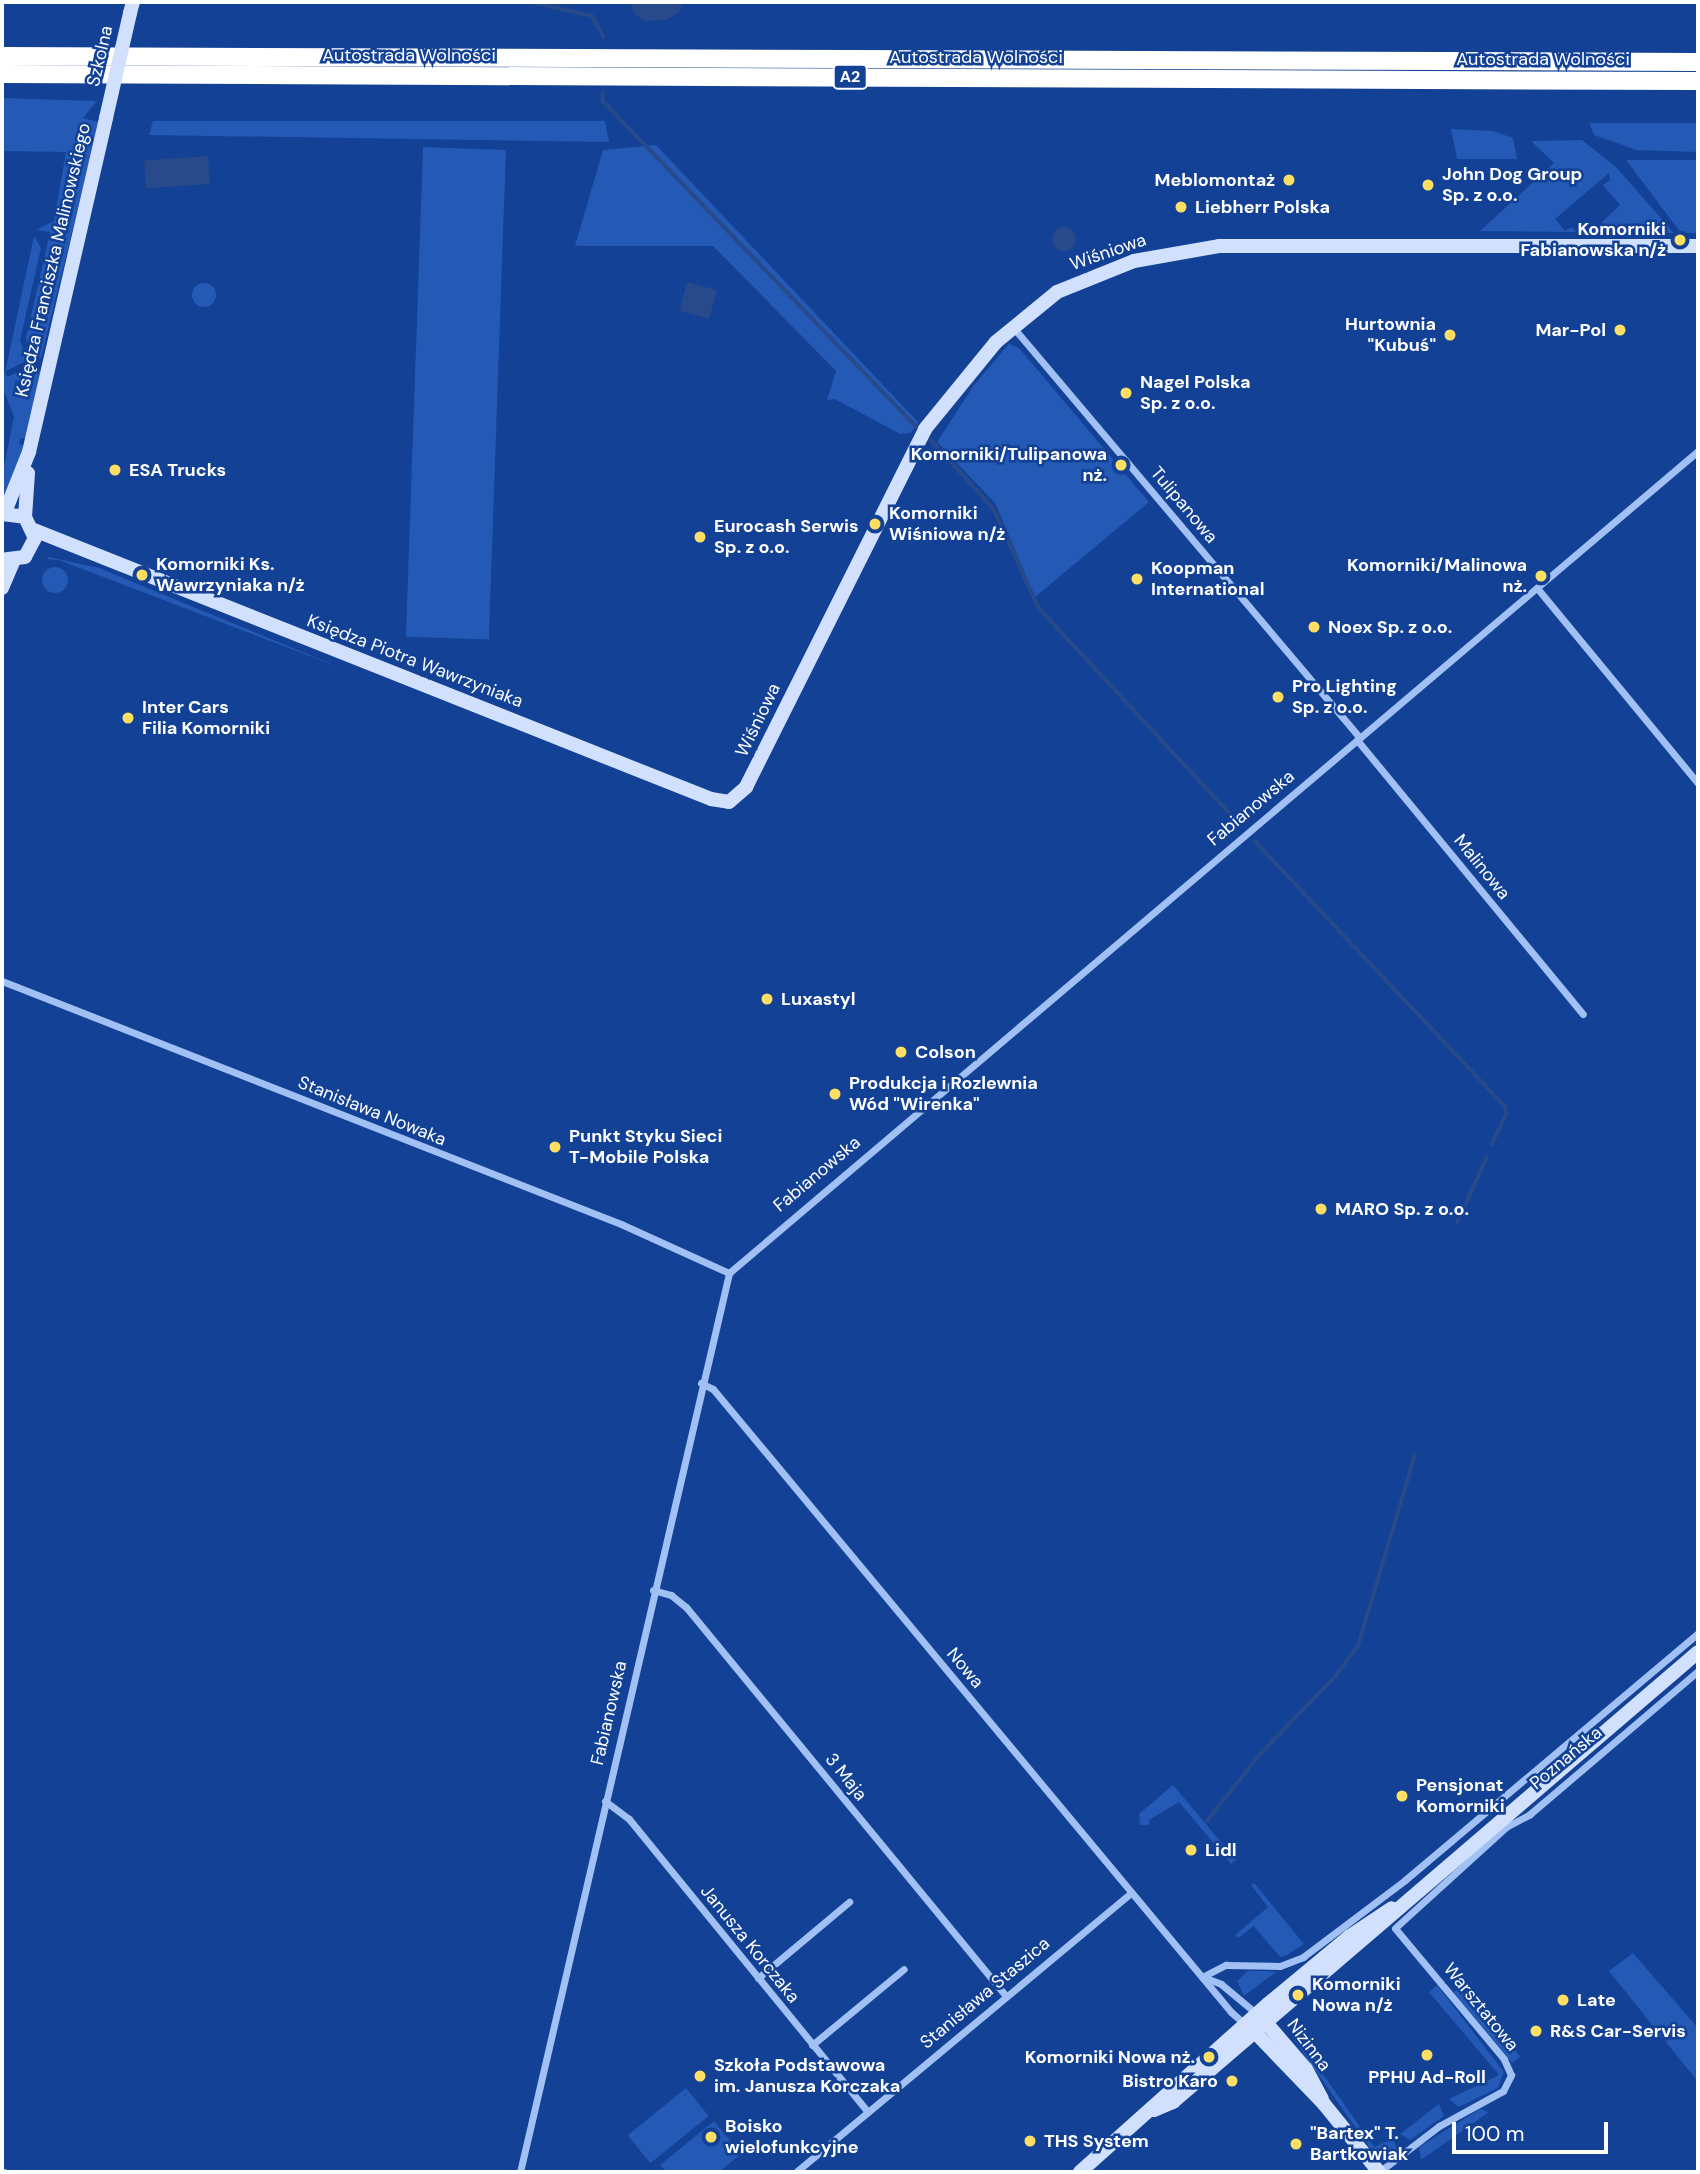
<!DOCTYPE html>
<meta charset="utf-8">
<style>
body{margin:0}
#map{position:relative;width:1700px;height:2174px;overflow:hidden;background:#124196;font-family:"DM Sans",sans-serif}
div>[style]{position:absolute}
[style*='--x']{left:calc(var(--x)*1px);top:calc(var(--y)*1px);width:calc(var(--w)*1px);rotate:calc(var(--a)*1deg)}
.green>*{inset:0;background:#2459b5;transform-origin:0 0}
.round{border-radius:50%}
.water>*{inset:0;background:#284a8a;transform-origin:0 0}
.stream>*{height:3.5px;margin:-1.75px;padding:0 1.75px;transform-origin:1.75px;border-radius:1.75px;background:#284a8a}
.street>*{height:7px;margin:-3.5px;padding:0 3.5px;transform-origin:3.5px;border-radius:3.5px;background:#a1c0f3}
.secondary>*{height:14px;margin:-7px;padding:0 7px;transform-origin:7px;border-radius:7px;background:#d1e0fd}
.highway>*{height:18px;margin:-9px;padding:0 9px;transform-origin:9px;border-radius:9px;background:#fff}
.secondary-bridge>*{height:14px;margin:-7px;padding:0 7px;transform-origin:7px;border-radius:7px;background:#d1e0fd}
.dots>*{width:19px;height:19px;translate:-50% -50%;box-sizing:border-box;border:4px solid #124196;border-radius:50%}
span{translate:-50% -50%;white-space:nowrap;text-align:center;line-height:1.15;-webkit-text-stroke:5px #124196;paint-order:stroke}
.shield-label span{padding:2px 5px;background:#124196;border:2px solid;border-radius:5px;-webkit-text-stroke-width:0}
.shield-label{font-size:16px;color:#fff;font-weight:700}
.street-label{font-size:18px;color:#fff}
.poi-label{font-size:18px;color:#fff;font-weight:700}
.left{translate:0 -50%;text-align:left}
.right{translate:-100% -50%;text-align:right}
.frame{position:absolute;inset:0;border:4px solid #fff;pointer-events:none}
.scale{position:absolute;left:1452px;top:2122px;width:156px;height:32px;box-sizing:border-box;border:4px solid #fff;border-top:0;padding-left:9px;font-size:21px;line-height:24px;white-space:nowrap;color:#fff;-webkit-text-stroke:5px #124196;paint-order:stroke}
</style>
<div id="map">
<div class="green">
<i style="clip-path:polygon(2px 98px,97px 101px,83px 118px,99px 122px,41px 358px,31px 353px,26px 338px,50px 232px,36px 230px,54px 221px,66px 152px,2px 151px)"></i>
<i style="clip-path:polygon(153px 121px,605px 121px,609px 142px,149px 135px)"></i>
<i style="clip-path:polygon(1589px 123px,1698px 123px,1698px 152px,1636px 150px,1594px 135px)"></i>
<i style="clip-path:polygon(1451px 129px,1493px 131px,1513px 138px,1517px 159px,1457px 159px)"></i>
<i style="clip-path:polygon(1582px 140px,1616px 167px,1674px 233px,1600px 232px,1601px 223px,1620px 205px,1603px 185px,1610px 180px,1609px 173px,1555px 219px,1565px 231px,1572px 227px,1576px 232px,1480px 231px,1554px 163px,1531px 141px)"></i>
<i style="clip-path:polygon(656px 145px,918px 422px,911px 433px,900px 434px,835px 399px,827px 400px,836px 371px,713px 246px,575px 246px,603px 150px)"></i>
<i style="left:423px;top:147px;width:83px;height:490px;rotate:2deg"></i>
<i style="clip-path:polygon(1626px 160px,1698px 160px,1698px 233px,1681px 233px)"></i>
<i style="clip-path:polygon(34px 236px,41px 248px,20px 341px,28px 360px,6px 371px,7px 377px,35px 365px,42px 372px,27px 438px,21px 438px,19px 444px,25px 446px,2px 504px,2px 477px,14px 416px,2px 387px)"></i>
<i class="round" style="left:192px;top:283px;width:24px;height:24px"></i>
<i style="clip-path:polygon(1009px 344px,1019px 348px,1149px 502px,1035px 597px,995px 503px,937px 442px,974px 385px)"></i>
<i style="clip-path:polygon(49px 557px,99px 568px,346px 670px,59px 560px,46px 559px)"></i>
<i class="round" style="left:42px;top:567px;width:26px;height:26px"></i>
<i style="clip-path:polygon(1173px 1785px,1236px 1860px,1231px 1864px,1179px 1802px,1149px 1820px,1149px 1825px,1140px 1825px,1139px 1814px)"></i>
<i style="clip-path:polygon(1254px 1883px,1304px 1944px,1287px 1955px,1280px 1957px,1254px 1926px,1238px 1938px,1235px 1935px,1268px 1907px,1251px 1885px)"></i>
<i style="clip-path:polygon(1633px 1953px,1698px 2028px,1698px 2082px,1609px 1971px)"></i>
<i style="clip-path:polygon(1248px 1971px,1265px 1971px,1276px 1972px,1244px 1996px,1237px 1981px)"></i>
<i style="clip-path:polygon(1437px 1985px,1504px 2072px,1498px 2088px,1459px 2107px,1449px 2099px,1499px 2075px,1429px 1992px)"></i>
<i style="left:1461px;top:1986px;width:92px;height:10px;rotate:50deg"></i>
<i style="clip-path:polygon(1297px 2037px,1374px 2147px,1393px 2139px,1398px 2151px,1389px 2155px,1370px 2148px,1294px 2040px)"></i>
<i style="left:686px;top:2088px;width:36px;height:75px;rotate:51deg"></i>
<i style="clip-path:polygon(1439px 2104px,1444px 2116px,1410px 2140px,1400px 2134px)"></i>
<i style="clip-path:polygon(1480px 2109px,1489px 2112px,1421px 2160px,1419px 2147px)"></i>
<i style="clip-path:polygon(714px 2121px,741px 2154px,719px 2172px,666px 2172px,660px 2165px)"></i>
</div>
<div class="water">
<i style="clip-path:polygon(631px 2px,683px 2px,679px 12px,667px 20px,645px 21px,633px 13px)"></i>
<i style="left:208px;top:156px;width:28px;height:64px;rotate:86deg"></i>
<i class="round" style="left:1052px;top:227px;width:24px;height:24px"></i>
<i style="left:687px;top:282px;width:31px;height:30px;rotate:15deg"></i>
</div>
<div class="stream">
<i style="--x:531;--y:2;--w:63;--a:12.9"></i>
<i style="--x:592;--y:16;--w:24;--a:60"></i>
<i style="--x:603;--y:93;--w:8;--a:90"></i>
<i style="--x:603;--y:101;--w:453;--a:46.1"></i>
<i style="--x:931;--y:440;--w:93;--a:47.6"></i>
<i style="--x:994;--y:509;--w:109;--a:65.6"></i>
<i style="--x:1039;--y:608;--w:296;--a:47.1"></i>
<i style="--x:1255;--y:841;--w:364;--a:46.7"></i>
<i style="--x:1505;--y:1106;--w:8;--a:76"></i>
<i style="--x:1507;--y:1114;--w:34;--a:116"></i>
<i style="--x:1457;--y:1223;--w:72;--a:-65.6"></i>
<i style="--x:1207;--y:1821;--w:87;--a:-51.5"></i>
<i style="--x:1261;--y:1753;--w:105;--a:-45.8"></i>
<i style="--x:1334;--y:1678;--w:40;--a:-53"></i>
<i style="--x:1358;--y:1646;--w:199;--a:-73.4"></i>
</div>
<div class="street">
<i style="--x:1012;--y:326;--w:539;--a:49.81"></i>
<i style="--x:1537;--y:588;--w:253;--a:50.5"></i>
<i style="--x:1357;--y:740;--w:355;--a:50.5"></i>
<i style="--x:2;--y:981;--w:665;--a:21.43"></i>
<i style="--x:621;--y:1224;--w:119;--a:24.4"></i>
<i style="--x:701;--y:1383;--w:13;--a:27"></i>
<i style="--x:713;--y:1389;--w:810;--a:50.26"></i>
<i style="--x:1231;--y:2012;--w:18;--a:41"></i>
<i style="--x:653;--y:1590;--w:19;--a:16"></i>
<i style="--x:671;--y:1595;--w:19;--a:39"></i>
<i style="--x:686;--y:1607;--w:504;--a:50.56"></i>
<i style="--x:605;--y:1801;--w:30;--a:37"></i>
<i style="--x:629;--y:1819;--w:378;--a:50.8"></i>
<i style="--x:1202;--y:1977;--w:27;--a:-27"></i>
<i style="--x:1226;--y:1965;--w:54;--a:1.1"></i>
<i style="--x:1280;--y:1966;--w:25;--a:-21"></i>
<i style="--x:1303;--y:1957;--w:128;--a:-37"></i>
<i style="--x:1405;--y:1880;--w:383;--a:-40.1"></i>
<i style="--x:1203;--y:1977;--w:19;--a:21"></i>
<i style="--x:1221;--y:1984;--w:47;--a:39.8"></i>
<i style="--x:758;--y:1978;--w:119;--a:-39.9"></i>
<i style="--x:812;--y:2045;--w:119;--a:-39.6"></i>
<i style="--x:2;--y:2172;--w:2;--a:0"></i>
<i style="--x:520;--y:2172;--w:923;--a:-76.91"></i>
<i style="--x:729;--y:1273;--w:1271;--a:-40.31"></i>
<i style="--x:796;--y:2172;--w:436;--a:-39.8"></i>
<i style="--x:1379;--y:2172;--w:76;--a:-37.5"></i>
<i style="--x:1439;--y:2126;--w:73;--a:-28.7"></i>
<i style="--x:1503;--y:2091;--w:18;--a:-63"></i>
<i style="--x:1511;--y:2075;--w:17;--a:-114"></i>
<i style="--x:1504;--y:2059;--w:170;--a:-129.8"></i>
<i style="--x:1395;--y:1928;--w:150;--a:-42.3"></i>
<i style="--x:1506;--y:1827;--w:27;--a:-28"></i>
<i style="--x:1530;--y:1814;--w:221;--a:-40.4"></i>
</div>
<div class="secondary">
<i style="--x:130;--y:13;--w:11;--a:-75"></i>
<i style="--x:5;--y:512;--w:65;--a:-68.2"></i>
<i style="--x:29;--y:452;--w:343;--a:-77"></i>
<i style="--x:2;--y:514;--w:23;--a:7"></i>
<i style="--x:25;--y:517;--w:23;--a:65"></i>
<i style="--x:35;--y:538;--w:21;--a:118"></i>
<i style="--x:25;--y:557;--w:23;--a:173"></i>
<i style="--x:25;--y:517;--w:44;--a:-86.1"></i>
<i style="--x:34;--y:530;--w:728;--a:21.67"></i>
<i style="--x:711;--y:799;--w:18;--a:9"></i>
<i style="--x:729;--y:802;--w:23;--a:-41"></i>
<i style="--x:746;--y:787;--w:400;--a:-63.4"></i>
<i style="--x:925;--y:429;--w:112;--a:-50.8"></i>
<i style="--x:996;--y:342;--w:79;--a:-39.3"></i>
<i style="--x:1057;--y:292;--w:83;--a:-21.9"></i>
<i style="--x:1134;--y:261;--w:86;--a:-10"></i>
<i style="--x:1219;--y:246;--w:479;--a:0"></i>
<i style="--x:2;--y:588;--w:28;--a:-67"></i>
<i style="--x:1262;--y:2018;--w:67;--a:49.2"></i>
<i style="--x:1306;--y:2069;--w:34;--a:62"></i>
<i style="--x:1250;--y:2027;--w:107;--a:46.1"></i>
<i style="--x:1324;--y:2104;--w:87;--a:51"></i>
<i style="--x:1154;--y:2110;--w:21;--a:-23"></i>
<i style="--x:1173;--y:2102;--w:691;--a:-40.6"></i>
<i style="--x:1080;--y:2172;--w:252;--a:-41.8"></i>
<i style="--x:1268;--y:2004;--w:107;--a:-39.7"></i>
<i style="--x:1350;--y:1936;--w:50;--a:-33.7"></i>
</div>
<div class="highway">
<i style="--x:2;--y:56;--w:1696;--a:0.2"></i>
<i style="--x:2;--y:74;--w:1696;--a:0.24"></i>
</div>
<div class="secondary-bridge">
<i style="--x:106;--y:118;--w:108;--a:-77.1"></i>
</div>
<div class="dots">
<i style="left:1289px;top:180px;background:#ffdf63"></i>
<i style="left:1428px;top:185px;background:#ffdf63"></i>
<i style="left:1181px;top:207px;background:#ffdf63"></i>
<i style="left:1680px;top:240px;background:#ffdf63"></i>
<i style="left:1620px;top:330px;background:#ffdf63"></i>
<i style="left:1450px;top:335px;background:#ffdf63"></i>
<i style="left:1126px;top:393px;background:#ffdf63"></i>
<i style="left:1121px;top:465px;background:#ffdf63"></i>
<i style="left:115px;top:470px;background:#ffdf63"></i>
<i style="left:875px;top:524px;background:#ffdf63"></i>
<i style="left:700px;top:537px;background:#ffdf63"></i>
<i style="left:142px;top:575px;background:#ffdf63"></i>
<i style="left:1541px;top:576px;background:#ffdf63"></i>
<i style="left:1137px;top:579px;background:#ffdf63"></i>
<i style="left:1314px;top:627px;background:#ffdf63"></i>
<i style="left:1278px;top:697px;background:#ffdf63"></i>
<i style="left:128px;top:718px;background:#ffdf63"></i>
<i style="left:767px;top:999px;background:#ffdf63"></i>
<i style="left:901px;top:1052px;background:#ffdf63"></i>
<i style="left:835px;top:1094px;background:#ffdf63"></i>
<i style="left:555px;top:1147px;background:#ffdf63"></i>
<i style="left:1321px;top:1209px;background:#ffdf63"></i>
<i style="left:1402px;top:1796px;background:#ffdf63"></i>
<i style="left:1191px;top:1850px;background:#ffdf63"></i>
<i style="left:1298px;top:1995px;background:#ffdf63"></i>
<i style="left:1563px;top:2000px;background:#ffdf63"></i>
<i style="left:1536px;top:2031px;background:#ffdf63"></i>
<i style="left:1427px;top:2055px;background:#ffdf63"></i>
<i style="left:1209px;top:2057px;background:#ffdf63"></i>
<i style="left:700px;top:2076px;background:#ffdf63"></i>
<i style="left:1232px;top:2081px;background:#ffdf63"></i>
<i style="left:711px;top:2137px;background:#ffdf63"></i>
<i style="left:1030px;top:2141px;background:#ffdf63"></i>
<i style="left:1296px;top:2144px;background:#ffdf63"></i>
</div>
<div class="shield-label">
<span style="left:850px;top:77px">A2</span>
</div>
<div class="street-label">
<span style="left:409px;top:55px">Autostrada Wolności</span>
<span style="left:100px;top:56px;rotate:-77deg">Szkolna</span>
<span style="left:976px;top:57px">Autostrada Wolności</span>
<span style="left:1543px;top:59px">Autostrada Wolności</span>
<span style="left:1108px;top:252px;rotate:-19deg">Wiśniowa</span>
<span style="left:53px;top:260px;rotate:-77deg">Księdza Franciszka Malinowskiego</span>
<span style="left:1184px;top:505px;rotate:50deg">Tulipanowa</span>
<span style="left:415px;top:661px;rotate:21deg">Księdza Piotra Wawrzyniaka</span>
<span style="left:758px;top:720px;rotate:-64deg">Wiśniowa</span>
<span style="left:1251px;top:808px;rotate:-40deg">Fabianowska</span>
<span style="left:1482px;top:867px;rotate:51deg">Malinowa</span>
<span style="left:372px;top:1111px;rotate:22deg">Stanisława Nowaka</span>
<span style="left:817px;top:1174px;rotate:-40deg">Fabianowska</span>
<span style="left:965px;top:1668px;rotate:50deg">Nowa</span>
<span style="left:609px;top:1713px;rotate:-77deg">Fabianowska</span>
<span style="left:1566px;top:1758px;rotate:-40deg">Poznańska</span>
<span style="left:846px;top:1777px;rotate:51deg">3 Maja</span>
<span style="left:750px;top:1944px;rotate:51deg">Janusza Korczaka</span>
<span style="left:985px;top:1993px;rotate:-40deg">Stanisława Staszica</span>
<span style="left:1481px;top:2007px;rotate:51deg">Warsztatowa</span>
<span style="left:1309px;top:2045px;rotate:53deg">Nizinna</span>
</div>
<div class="poi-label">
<span class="left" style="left:1442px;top:185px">John Dog Group<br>Sp. z o.o.</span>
<span class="right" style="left:1275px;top:180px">Meblomontaż</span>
<span class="left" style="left:1195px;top:207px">Liebherr Polska</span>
<span class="right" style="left:1666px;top:240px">Komorniki<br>Fabianowska n/ż</span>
<span class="right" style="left:1436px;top:335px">Hurtownia<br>"Kubuś"</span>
<span class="right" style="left:1606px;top:330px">Mar-Pol</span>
<span class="left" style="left:1140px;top:393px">Nagel Polska<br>Sp. z o.o.</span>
<span class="right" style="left:1107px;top:465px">Komorniki/Tulipanowa<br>nż.</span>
<span class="left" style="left:129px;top:470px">ESA Trucks</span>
<span class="left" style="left:889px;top:524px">Komorniki<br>Wiśniowa n/ż</span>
<span class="left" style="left:714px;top:537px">Eurocash Serwis<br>Sp. z o.o.</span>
<span class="left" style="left:156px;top:575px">Komorniki Ks.<br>Wawrzyniaka n/ż</span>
<span class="right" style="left:1527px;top:576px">Komorniki/Malinowa<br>nż.</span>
<span class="left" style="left:1151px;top:579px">Koopman<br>International</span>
<span class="left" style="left:1328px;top:627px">Noex Sp. z o.o.</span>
<span class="left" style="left:1292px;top:697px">Pro Lighting<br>Sp. z o.o.</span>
<span class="left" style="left:142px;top:718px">Inter Cars<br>Filia Komorniki</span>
<span class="left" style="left:781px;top:999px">Luxastyl</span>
<span class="left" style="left:915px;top:1052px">Colson</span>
<span class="left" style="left:849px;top:1094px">Produkcja i Rozlewnia<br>Wód "Wirenka"</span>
<span class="left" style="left:569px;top:1147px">Punkt Styku Sieci<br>T-Mobile Polska</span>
<span class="left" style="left:1335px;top:1209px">MARO Sp. z o.o.</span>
<span class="left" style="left:1416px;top:1796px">Pensjonat<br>Komorniki</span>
<span class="left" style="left:1205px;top:1850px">Lidl</span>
<span class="left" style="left:1312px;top:1995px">Komorniki<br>Nowa n/ż</span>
<span class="left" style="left:1577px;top:2000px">Late</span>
<span class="left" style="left:1550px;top:2031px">R&amp;S Car-Servis</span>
<span class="right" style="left:1195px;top:2057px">Komorniki Nowa nż.</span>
<span class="left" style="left:714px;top:2076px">Szkoła Podstawowa<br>im. Janusza Korczaka</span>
<span style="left:1427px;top:2077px">PPHU Ad-Roll</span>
<span class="right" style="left:1218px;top:2081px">Bistro Karo</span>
<span class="left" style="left:725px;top:2137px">Boisko<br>wielofunkcyjne</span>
<span class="left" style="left:1310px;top:2144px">"Bartex" T.<br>Bartkowiak</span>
<span class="left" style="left:1044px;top:2141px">THS System</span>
</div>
<div class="frame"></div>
<div class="scale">100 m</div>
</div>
